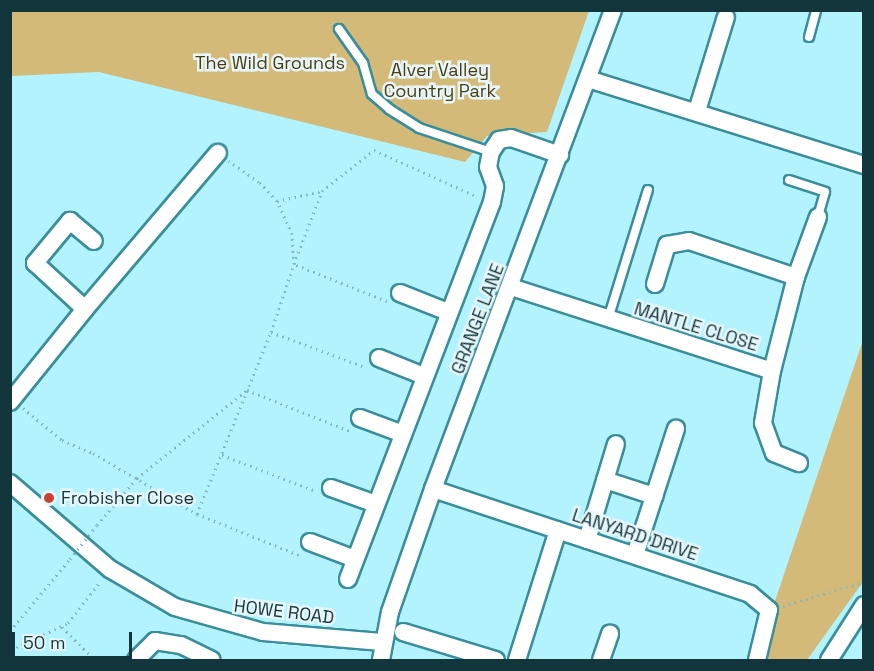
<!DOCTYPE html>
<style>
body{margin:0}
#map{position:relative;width:874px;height:671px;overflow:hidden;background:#b3f3fe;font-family:"Space Grotesk",sans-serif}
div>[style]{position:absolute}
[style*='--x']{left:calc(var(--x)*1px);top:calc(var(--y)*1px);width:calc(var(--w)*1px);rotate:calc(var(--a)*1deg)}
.green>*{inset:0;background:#d3ba79}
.path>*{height:3px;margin-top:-1.5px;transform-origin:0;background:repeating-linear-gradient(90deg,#81b8c2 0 1.5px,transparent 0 6px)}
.roads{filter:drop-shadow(2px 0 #3a8e9b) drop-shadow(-2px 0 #3a8e9b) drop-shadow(0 2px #3a8e9b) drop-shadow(0 -2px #3a8e9b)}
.service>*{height:8px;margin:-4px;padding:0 4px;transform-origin:4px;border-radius:4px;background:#fff}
.minor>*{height:16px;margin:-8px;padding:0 8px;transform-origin:8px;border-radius:8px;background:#fff}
.path-bridge>*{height:3px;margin-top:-1.5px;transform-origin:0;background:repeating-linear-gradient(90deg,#81b8c2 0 1.5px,transparent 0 6px)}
.dots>*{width:16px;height:16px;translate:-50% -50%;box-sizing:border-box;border:3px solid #e7f7f9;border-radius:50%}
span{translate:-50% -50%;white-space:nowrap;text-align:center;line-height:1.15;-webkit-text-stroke:5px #e7f7f9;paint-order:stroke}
.park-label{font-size:18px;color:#4c3d11}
.street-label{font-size:18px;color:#13363c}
.poi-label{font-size:18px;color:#13363c}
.left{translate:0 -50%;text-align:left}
.frame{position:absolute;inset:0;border:12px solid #13363c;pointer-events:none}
.scale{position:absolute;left:12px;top:632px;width:120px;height:27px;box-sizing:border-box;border:3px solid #13363c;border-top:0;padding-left:8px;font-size:18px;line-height:21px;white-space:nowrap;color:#13363c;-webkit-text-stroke:4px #e7f7f9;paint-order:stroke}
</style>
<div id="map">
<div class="green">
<i style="clip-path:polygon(10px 11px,589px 11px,547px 132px,487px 136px,465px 162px,99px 72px,11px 76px)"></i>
<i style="clip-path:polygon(863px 340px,863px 582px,807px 660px,760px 660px,775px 601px)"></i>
</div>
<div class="path">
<i style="--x:277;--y:201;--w:46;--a:-12.5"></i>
<i style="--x:387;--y:301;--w:100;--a:-158.3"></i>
<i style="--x:294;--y:264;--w:78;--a:-69"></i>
<i style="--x:322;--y:191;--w:66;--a:-38.3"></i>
<i style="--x:374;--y:150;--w:112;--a:24.3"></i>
<i style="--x:271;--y:332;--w:100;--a:20.4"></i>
<i style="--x:23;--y:408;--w:50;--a:39.4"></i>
<i style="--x:62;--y:440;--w:34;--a:23"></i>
<i style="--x:93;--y:453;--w:121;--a:30.4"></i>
<i style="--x:197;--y:514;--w:110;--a:21.9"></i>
<i style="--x:222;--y:455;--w:101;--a:21"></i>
<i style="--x:197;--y:514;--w:196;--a:-67.9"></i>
<i style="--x:271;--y:332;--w:72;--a:-71.3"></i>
<i style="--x:294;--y:264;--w:30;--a:-94"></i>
<i style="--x:292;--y:234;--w:36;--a:-114"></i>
<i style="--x:277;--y:201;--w:26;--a:-133"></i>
<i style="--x:259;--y:182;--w:37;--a:-145"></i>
<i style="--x:97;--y:525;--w:62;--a:-49.6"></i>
<i style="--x:137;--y:478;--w:141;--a:-38.7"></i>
<i style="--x:247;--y:390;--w:111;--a:21.7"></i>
<i style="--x:783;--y:606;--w:84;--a:-16.5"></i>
<i style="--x:62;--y:627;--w:47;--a:45"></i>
<i style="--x:10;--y:631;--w:94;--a:-50.2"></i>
<i style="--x:10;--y:644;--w:16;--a:86"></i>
<i style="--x:11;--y:650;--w:63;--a:-25.3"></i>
<i style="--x:68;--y:623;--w:52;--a:-52"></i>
</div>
<div class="roads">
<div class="service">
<i style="--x:339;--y:29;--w:42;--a:54.8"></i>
<i style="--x:363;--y:63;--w:32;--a:74"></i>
<i style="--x:372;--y:94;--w:23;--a:41"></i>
<i style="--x:389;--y:109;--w:36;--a:32"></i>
<i style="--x:419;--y:128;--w:76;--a:18.4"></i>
<i style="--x:809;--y:37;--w:28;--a:-75"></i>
<i style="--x:789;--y:180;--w:38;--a:18"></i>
<i style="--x:825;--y:192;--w:26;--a:106"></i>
<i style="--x:608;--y:319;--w:135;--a:-72.8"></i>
</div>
<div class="minor">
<i style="--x:588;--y:79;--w:289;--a:17.3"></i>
<i style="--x:697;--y:111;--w:98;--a:-72.9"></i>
<i style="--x:655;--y:284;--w:41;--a:-72.9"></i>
<i style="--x:667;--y:245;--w:22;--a:-10"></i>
<i style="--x:689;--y:241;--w:113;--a:18.6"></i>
<i style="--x:511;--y:287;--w:274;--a:17.8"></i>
<i style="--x:772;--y:371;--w:97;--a:-75.7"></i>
<i style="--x:796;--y:277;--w:64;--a:-69.9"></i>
<i style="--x:400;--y:293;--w:52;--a:21.6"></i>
<i style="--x:85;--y:309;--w:205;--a:-49.6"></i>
<i style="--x:379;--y:358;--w:48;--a:21.8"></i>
<i style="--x:772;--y:371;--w:53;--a:99.8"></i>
<i style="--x:763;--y:423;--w:32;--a:70"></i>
<i style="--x:774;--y:453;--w:27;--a:22"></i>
<i style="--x:10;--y:402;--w:119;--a:-51.1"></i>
<i style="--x:85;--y:309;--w:68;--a:-137.4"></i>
<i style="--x:35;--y:263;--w:55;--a:-50.2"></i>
<i style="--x:70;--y:221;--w:31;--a:40"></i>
<i style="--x:360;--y:418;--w:46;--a:20.4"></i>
<i style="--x:605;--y:480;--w:52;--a:18.1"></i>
<i style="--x:10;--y:483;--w:132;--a:40.7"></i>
<i style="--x:110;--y:569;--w:75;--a:30.3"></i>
<i style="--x:175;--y:607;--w:91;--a:15.9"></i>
<i style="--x:263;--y:632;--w:119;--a:4.8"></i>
<i style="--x:331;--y:488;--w:48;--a:19.6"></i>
<i style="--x:433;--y:489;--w:334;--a:18.3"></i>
<i style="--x:750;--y:594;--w:25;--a:40"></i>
<i style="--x:769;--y:610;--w:51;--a:103.5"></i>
<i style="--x:587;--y:540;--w:100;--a:-73.2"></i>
<i style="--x:310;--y:542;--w:48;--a:20.7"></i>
<i style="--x:635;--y:555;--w:133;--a:-72"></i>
<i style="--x:348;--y:579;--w:404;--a:-69.1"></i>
<i style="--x:492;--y:202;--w:16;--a:-79"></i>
<i style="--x:495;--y:186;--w:20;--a:-110"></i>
<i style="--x:488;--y:167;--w:15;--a:-79"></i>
<i style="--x:491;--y:152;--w:14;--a:-56"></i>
<i style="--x:499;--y:140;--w:12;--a:-9"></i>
<i style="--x:511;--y:138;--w:52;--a:19.1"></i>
<i style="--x:403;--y:632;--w:97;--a:16.8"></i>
<i style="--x:136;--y:660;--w:27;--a:-45"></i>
<i style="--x:155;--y:641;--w:26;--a:9"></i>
<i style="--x:181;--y:645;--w:34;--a:26"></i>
<i style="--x:381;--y:660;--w:49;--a:-79.4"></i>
<i style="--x:390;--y:612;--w:130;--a:-70.7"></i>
<i style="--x:433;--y:489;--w:512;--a:-69.4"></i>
<i style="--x:517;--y:660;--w:136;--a:-72.5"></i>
<i style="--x:601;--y:660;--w:28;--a:-71"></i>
<i style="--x:829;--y:660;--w:65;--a:-57.5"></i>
</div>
</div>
<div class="path-bridge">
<i style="--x:70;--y:559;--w:43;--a:-51.5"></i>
</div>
<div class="dots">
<i style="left:49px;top:498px;background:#cc3f33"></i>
</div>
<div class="park-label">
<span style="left:270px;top:63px">The Wild Grounds</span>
<span style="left:440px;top:81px">Alver Valley<br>Country Park</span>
</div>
<div class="street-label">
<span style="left:478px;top:319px;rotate:-69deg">GRANGE LANE</span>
<span style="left:696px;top:327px;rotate:17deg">MANTLE CLOSE</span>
<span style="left:635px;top:535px;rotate:18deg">LANYARD DRIVE</span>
<span style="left:284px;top:612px;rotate:7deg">HOWE ROAD</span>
</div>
<div class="poi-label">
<span class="left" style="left:61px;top:498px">Frobisher Close</span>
</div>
<div class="frame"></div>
<div class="scale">50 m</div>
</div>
